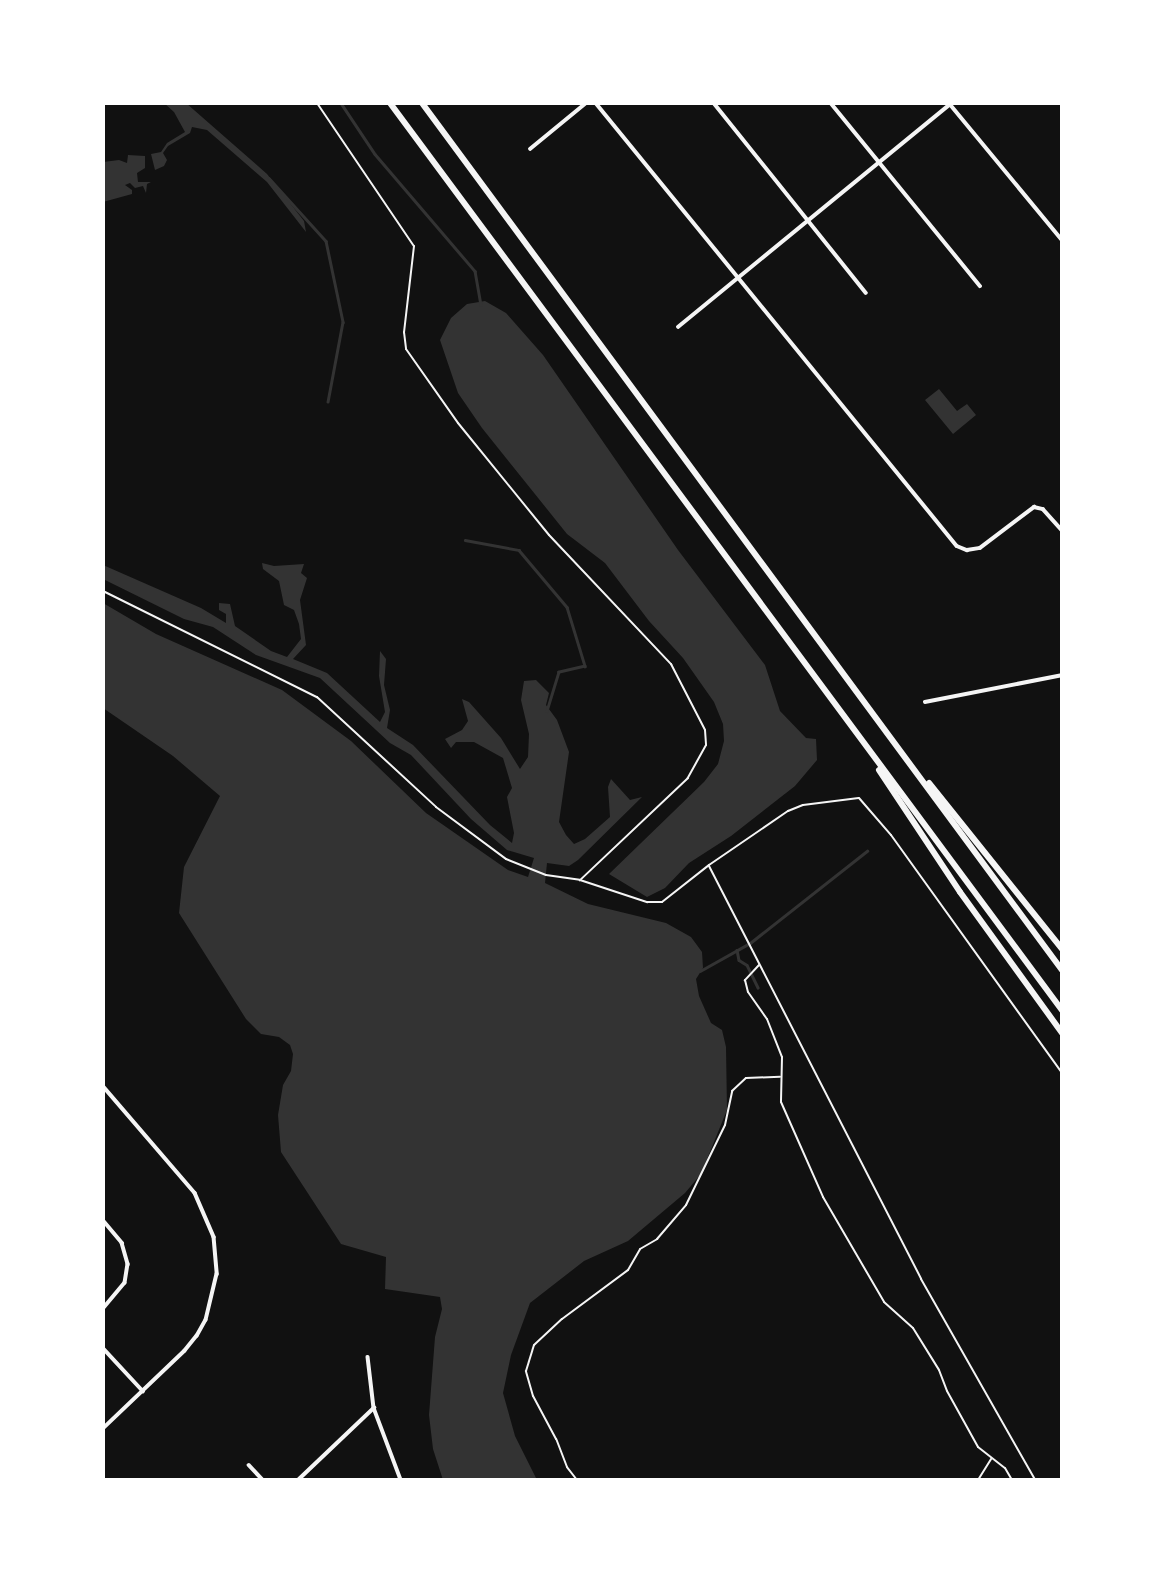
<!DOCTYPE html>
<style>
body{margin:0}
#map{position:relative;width:1165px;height:1583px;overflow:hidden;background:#111;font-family:"Varela Round",sans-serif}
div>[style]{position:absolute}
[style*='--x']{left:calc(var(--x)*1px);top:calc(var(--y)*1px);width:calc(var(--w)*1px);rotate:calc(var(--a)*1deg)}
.water>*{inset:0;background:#333}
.stream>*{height:2.5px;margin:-1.25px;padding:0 1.25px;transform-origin:1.25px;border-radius:1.25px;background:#333}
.path>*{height:2px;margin:-1px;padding:0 1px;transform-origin:1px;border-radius:1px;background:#f5f5f5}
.minor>*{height:3.5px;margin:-1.75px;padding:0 1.75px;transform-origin:1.75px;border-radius:1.75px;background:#f5f5f5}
.motorway>*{height:6px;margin:-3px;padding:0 3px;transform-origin:3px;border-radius:3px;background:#f5f5f5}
span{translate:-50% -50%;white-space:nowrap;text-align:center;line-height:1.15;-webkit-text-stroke:5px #fff;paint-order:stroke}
.frame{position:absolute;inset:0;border:105px solid #fff;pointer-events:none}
</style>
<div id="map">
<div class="water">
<i style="clip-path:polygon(164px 103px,186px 103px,267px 174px,304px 221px,306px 232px,267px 182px,207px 130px,192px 127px,190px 133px,168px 146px,163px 153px,167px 160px,164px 166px,155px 170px,151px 154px,161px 152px,167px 143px,185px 132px,174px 112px)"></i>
<i style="clip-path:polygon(128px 155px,145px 156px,145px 168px,137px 173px,138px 182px,151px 182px,147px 184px,146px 193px,143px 186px,135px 188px,130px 183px,125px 185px,132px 190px,132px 194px,103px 202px,103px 162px,119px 160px,127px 163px)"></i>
<i style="clip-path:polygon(485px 301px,506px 313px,543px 355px,678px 550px,765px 665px,780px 711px,806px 738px,816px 739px,817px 760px,795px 786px,731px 836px,689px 863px,665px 888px,647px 897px,609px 874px,704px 782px,718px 764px,724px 741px,723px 724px,714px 702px,683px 658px,649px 621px,605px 563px,567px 534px,482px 428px,458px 393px,440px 340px,451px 318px,467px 304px)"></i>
<i style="clip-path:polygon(939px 389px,957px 411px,967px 404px,976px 415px,953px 434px,925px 400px)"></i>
<i style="clip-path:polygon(262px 563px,274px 566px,304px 564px,301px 573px,307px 578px,300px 600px,306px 645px,293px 659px,327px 673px,380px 722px,385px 712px,379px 676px,380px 651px,386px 659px,384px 685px,390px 710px,387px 728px,413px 745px,490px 825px,512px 843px,514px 833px,507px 797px,512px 788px,503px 758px,474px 742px,456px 742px,451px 748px,445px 739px,462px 730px,468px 721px,462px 699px,469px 702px,501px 738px,520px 769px,528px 757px,529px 734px,521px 700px,524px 681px,536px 680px,549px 693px,546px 705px,557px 720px,569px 752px,559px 822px,566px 835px,574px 844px,585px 839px,610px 817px,608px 787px,611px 779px,630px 800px,642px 797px,578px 860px,569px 866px,547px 863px,545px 883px,588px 904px,666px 923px,691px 937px,702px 952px,703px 968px,696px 979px,699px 996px,711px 1023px,722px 1030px,726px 1047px,727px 1110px,701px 1174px,685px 1193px,628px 1241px,584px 1261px,530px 1303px,511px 1355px,503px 1393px,515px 1436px,537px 1480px,443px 1480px,433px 1449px,429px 1415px,435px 1337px,442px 1309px,440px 1297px,385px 1289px,386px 1257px,341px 1244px,281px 1152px,278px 1115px,283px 1085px,291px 1071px,293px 1054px,290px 1045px,279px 1037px,261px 1034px,246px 1019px,179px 913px,184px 867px,220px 796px,173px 756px,103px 708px,103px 603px,156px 634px,282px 690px,351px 741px,426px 813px,508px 870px,528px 877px,534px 858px,507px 850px,471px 819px,411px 755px,390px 743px,320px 678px,256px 655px,213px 627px,184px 619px,103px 579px,103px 565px,201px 608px,226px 623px,226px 614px,219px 610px,219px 603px,230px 604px,235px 626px,271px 651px,287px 657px,301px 639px,299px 624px,294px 610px,284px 605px,279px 581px,263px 569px)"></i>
</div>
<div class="stream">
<i style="--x:341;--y:103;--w:61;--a:56.3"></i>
<i style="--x:375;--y:154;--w:154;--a:49.5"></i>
<i style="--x:475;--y:271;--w:34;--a:80"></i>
<i style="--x:269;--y:178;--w:85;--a:47.9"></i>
<i style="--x:326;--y:241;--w:83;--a:78.1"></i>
<i style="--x:343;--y:322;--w:81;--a:100.6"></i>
<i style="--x:465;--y:540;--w:55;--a:10.5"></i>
<i style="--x:519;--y:550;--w:75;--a:49.9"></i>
<i style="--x:567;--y:607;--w:62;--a:73"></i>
<i style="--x:585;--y:666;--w:27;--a:167"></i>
<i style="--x:559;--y:672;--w:41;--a:107.1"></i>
<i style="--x:737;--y:950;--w:10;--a:79"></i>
<i style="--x:739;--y:960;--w:9;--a:32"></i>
<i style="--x:747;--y:965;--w:25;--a:64"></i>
<i style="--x:700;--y:971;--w:57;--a:-29.2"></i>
<i style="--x:750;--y:943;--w:149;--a:-38.2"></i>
</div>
<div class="path">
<i style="--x:317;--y:103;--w:173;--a:55.9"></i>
<i style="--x:414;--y:246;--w:87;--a:96.6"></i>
<i style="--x:404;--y:332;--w:17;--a:83"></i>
<i style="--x:406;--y:349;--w:90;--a:54.9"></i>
<i style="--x:458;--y:423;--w:144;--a:50.9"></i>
<i style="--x:549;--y:535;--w:178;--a:46.6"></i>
<i style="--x:671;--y:664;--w:74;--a:62.7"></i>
<i style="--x:705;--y:730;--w:15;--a:86"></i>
<i style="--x:706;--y:745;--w:38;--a:119"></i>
<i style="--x:688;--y:778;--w:149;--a:136.6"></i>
<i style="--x:103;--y:591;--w:239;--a:26.4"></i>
<i style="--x:317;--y:697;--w:162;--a:42.7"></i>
<i style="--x:436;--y:807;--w:87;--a:36.6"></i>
<i style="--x:506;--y:859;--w:43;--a:21.8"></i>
<i style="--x:546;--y:875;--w:34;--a:8"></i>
<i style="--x:580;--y:880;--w:71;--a:18.2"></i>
<i style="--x:647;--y:902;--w:15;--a:0"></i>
<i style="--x:662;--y:902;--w:60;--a:-38.2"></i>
<i style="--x:709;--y:865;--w:96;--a:-34.4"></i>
<i style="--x:788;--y:811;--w:16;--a:-22"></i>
<i style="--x:803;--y:805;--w:56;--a:-7.1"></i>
<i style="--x:859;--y:798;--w:49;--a:49.1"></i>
<i style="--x:891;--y:835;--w:293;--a:54.3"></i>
<i style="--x:709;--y:866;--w:464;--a:62.8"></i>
<i style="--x:921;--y:1279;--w:231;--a:60.4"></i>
<i style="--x:759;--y:965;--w:21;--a:133"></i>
<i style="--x:745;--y:980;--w:12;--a:76"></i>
<i style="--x:748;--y:992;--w:33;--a:55"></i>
<i style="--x:767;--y:1019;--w:41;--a:68.5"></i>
<i style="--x:782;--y:1057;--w:45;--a:91.3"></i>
<i style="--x:781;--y:1102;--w:104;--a:66.1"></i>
<i style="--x:823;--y:1197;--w:121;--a:59.8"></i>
<i style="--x:884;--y:1302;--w:39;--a:42"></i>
<i style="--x:913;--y:1328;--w:49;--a:58.2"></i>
<i style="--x:939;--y:1370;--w:22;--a:69"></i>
<i style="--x:947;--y:1391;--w:64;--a:61"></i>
<i style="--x:978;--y:1447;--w:34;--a:38"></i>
<i style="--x:1005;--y:1468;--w:14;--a:60"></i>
<i style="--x:577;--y:1480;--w:16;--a:-128"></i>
<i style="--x:567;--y:1467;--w:30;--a:-111"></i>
<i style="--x:556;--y:1439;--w:49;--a:-118.1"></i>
<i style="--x:533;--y:1396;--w:26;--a:-106"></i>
<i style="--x:526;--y:1371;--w:27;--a:-73"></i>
<i style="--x:534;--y:1345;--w:38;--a:-43"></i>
<i style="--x:562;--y:1319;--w:82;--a:-36.6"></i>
<i style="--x:628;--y:1270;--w:24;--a:-60"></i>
<i style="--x:640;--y:1249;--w:20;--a:-30"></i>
<i style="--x:657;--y:1239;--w:45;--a:-49.5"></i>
<i style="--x:686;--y:1205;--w:89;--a:-64"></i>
<i style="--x:725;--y:1125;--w:35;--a:-78"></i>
<i style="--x:732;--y:1091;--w:19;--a:-43"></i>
<i style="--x:746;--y:1078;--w:34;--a:-2"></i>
<i style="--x:978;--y:1480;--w:25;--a:-58"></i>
</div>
<div class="minor">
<i style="--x:596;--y:103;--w:571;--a:50.82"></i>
<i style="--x:957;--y:546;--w:11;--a:22"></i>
<i style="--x:967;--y:550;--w:13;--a:-9"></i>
<i style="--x:980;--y:548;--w:68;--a:-37.2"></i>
<i style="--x:1034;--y:507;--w:9;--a:13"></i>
<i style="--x:1043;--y:509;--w:28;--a:48"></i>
<i style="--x:714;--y:103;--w:243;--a:51.3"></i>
<i style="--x:831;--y:103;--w:236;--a:50.8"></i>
<i style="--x:950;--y:104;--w:176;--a:50.5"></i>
<i style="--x:530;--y:149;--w:72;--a:-39.4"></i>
<i style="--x:678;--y:327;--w:354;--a:-39.3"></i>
<i style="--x:925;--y:702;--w:140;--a:-11.1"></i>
<i style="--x:103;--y:1086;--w:141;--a:49.3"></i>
<i style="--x:195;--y:1193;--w:48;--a:66.6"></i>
<i style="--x:214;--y:1237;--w:37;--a:85"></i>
<i style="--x:217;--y:1274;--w:47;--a:103.4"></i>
<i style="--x:206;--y:1320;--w:18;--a:119"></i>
<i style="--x:197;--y:1336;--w:19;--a:129"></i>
<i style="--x:185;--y:1351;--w:113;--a:136.4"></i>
<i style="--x:103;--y:1220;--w:30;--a:50"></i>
<i style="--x:122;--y:1243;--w:22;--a:74"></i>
<i style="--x:128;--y:1264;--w:19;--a:99"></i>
<i style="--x:125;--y:1283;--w:34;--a:130"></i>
<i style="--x:103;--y:1348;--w:59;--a:47.1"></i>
<i style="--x:368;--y:1357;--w:51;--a:83.3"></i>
<i style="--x:374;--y:1408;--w:77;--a:69.4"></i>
<i style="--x:249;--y:1465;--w:21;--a:47"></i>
<i style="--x:298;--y:1480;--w:105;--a:-43.5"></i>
</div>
<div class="motorway">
<i style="--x:390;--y:103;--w:1129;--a:53.47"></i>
<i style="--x:422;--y:103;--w:1078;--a:53.57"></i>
<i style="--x:879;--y:770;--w:146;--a:56.4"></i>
<i style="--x:960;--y:892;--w:174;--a:54.1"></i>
<i style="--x:929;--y:783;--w:213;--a:51.3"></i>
</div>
<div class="frame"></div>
</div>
